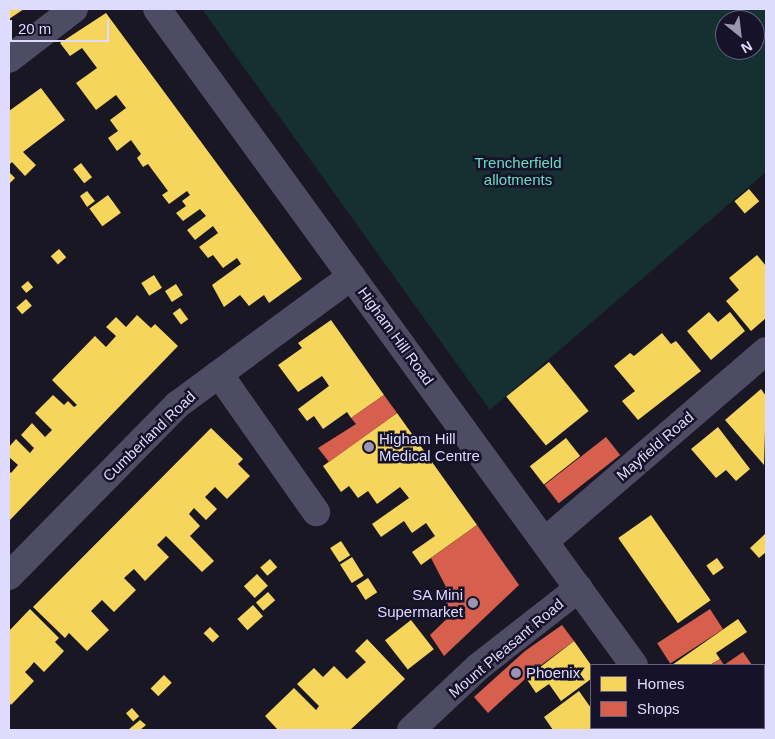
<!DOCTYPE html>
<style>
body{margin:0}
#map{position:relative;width:775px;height:739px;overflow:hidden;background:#1a1724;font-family:Helvetica,sans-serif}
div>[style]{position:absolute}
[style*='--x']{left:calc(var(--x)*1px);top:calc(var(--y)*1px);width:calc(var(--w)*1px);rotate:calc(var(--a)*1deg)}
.green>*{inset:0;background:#162f30}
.homes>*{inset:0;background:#f6d55c;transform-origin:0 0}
.shops>*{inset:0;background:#d6604d;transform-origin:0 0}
.minor>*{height:28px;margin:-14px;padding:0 14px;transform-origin:14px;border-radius:14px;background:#4d4c64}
.dots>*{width:14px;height:14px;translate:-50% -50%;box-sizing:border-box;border:2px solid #161229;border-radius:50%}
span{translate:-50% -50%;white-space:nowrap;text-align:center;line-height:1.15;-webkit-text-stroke:5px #161229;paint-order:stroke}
.park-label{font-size:15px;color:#68ddc0}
.street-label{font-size:15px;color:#dfdbfe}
.poi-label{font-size:15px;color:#dfdbfe}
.left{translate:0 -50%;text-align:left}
.right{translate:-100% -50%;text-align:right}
.frame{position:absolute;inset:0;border:10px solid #dfdbfe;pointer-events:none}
.legend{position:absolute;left:590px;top:664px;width:175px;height:65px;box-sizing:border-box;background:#161229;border:1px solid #66627e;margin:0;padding:6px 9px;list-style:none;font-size:15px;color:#dfdbfe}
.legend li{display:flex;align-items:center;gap:10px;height:25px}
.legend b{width:25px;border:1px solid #66627e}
.north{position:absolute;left:715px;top:10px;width:50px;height:50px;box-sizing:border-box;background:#161229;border:1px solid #66627e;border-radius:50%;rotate:151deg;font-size:14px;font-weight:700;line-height:20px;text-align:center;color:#dfdbfe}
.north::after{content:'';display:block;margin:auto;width:18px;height:22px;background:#9a96b2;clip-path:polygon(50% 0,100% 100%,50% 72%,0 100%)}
.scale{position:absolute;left:10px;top:20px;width:99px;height:22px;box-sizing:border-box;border:2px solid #dfdbfe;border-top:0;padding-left:6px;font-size:15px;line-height:18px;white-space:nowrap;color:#dfdbfe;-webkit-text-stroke:4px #161229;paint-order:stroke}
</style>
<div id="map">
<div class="green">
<i style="clip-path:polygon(evenodd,202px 9px,766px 9px,766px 172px,490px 410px,202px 9px,725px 20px,755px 20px,755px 50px,725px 50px,725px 20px)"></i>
</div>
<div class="homes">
<i style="clip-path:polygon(9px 9px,24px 9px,9px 19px)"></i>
<i style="clip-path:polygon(106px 13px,302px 279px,269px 303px,264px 295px,249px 306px,240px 295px,224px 307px,212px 285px,241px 264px,237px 258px,223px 268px,213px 255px,208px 258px,199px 247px,218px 233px,213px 226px,195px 240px,187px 230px,206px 216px,200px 209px,183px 221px,176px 213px,186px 206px,182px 201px,190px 195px,187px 191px,169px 204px,162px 195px,168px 191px,148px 164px,143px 167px,137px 158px,141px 154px,131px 140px,117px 151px,108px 138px,118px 131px,110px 120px,126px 108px,116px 95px,96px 110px,76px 83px,97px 68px,82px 48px,70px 56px,60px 43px)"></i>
<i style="clip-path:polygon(41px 88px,65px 120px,23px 152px,36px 165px,25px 176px,12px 162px,9px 165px,9px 111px)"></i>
<i style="left:81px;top:163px;width:18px;height:10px;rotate:52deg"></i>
<i style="clip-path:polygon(9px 172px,15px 178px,9px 184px)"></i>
<i style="left:749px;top:189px;width:16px;height:19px;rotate:50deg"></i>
<i style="clip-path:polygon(87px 191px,95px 201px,87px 207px,80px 196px)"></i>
<i style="left:108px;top:195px;width:22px;height:23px;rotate:54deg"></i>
<i style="left:59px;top:249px;width:11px;height:11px;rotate:49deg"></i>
<i style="clip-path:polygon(757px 255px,766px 266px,766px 318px,751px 331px,726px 301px,739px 290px,729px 278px)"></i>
<i style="left:154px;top:275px;width:15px;height:15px;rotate:58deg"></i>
<i style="left:28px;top:281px;width:8px;height:9px;rotate:50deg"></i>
<i style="left:176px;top:284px;width:13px;height:13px;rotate:58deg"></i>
<i style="left:26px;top:299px;width:9px;height:13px;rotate:49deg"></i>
<i style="left:180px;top:308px;width:14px;height:9px;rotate:54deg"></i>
<i style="clip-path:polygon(709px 312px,718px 322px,730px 312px,745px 331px,711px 360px,687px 331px)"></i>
<i style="clip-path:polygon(137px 315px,151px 328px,155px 324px,178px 346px,9px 521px,9px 471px,11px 473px,18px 465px,9px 457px,9px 447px,16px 439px,30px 453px,34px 448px,21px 435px,32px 423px,45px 437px,52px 430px,35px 413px,53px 395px,64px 405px,68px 401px,74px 407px,77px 405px,52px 380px,95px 336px,106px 347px,116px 336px,106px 327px,116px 317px,126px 327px)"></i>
<i style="clip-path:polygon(331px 320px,384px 395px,351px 418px,347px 412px,323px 429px,314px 416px,307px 421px,298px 409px,329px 386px,325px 380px,322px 376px,298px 392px,278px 365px,302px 348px,298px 343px)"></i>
<i style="clip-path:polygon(662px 333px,671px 344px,676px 341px,701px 371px,638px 420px,622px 401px,635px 391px,614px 366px,630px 353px,634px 356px)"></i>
<i style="left:549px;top:362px;width:63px;height:55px;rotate:51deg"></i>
<i style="clip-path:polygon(761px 389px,766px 396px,764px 465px,725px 420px)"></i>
<i style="clip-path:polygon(397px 413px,477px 525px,421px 565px,412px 552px,435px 536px,426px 523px,412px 533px,404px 521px,381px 537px,372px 524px,409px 498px,400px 487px,377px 504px,368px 491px,358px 498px,349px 486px,341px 492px,323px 466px)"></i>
<i style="clip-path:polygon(718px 427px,750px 469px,736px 481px,726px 470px,716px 478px,691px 449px)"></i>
<i style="clip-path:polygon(211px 428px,243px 459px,238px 464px,250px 476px,227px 499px,215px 487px,205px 497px,217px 509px,206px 520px,194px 508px,189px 514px,200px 526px,190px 536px,214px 561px,202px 572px,166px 536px,157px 545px,169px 557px,145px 581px,134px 569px,124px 578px,136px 590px,114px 612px,102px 600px,91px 611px,109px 630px,87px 651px,69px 633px,65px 638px,33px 607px)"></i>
<i style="left:566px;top:438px;width:23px;height:46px;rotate:52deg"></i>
<i style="left:651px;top:515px;width:104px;height:40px;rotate:55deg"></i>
<i style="clip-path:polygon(765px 534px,766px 552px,759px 558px,750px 548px)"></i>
<i style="left:341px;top:541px;width:17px;height:13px;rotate:57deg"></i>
<i style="left:352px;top:557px;width:22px;height:14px;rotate:58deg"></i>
<i style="left:717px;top:558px;width:12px;height:13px;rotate:55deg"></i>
<i style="left:270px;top:559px;width:11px;height:13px;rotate:49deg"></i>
<i style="left:257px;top:574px;width:16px;height:18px;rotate:47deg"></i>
<i style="left:368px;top:578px;width:17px;height:14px;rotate:57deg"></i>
<i style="left:268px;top:592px;width:11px;height:16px;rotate:49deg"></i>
<i style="left:253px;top:605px;width:15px;height:21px;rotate:48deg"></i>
<i style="clip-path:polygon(30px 609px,59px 638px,55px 642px,64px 651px,44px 672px,34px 662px,30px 667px,25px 672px,34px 681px,11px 705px,9px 702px,9px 631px)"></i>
<i style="clip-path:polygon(738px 619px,747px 632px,716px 653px,720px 659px,710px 665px,672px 665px)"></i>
<i style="left:411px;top:620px;width:37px;height:33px;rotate:52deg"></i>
<i style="left:210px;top:627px;width:13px;height:9px;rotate:45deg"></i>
<i style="clip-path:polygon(367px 639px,405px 679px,350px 730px,278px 730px,265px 716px,294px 688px,316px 710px,319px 706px,297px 684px,314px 668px,323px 677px,334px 666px,347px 679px,366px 662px,355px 651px)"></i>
<i style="clip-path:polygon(574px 641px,591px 665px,591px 679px,561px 701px,549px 684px,536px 693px,526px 678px)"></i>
<i style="left:164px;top:675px;width:11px;height:19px;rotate:45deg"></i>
<i style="clip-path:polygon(766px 683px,766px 702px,764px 704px,764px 685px)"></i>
<i style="clip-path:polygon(579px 691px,591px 708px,591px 728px,607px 730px,553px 730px,544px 717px)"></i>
<i style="left:132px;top:708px;width:11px;height:8px;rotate:49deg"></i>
<i style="clip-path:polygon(140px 720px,146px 725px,140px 730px,128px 730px)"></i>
<i style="clip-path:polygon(710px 728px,739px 728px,735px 730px)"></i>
</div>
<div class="shops">
<i style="clip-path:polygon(384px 395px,397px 413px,329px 462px,318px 448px,356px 424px,351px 418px)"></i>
<i style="left:606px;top:437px;width:23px;height:78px;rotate:52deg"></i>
<i style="clip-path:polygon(477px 525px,519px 585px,444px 656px,430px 635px,453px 613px,439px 592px,446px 587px,431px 558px)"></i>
<i style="left:710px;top:609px;width:24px;height:63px;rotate:57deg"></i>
<i style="clip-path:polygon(562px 625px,574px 641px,537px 668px,488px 713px,474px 697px,525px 651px)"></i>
<i style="clip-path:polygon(743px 652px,752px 665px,710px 665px,720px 659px,724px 665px)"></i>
<i style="clip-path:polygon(766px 714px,766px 730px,735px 730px,764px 728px)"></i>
</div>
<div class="minor">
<i style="--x:157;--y:9;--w:811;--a:53.98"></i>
<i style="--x:9;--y:59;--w:82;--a:-37.6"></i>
<i style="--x:219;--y:374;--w:169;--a:54.9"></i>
<i style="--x:545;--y:541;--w:291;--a:-40.7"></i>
<i style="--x:9;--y:576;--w:240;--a:-45.5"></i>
<i style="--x:177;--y:405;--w:217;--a:-36.4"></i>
<i style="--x:678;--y:728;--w:3;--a:45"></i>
<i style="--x:411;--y:730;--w:92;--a:-43.2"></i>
<i style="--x:478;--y:667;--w:128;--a:-38"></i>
</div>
<div class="dots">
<i style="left:369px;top:447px;background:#9a96b2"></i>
<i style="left:473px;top:603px;background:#9a96b2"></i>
<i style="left:516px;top:673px;background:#9a96b2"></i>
</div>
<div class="park-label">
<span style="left:518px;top:171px">Trencherfield<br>allotments</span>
</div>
<div class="street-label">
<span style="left:396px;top:336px;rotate:54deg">Higham Hill Road</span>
<span style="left:149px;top:436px;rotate:-44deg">Cumberland Road</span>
<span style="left:655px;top:446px;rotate:-41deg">Mayfield Road</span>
<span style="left:506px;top:648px;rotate:-40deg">Mount Pleasant Road</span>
</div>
<div class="poi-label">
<span class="left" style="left:379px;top:447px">Higham Hill<br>Medical Centre</span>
<span class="right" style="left:463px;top:603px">SA Mini<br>Supermarket</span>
<span class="left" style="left:526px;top:673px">Phoenix</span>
</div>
<div class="frame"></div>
<ul class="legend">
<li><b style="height:14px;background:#f6d55c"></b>Homes</li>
<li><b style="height:14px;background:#d6604d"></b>Shops</li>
</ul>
<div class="north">N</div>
<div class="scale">20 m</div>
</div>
